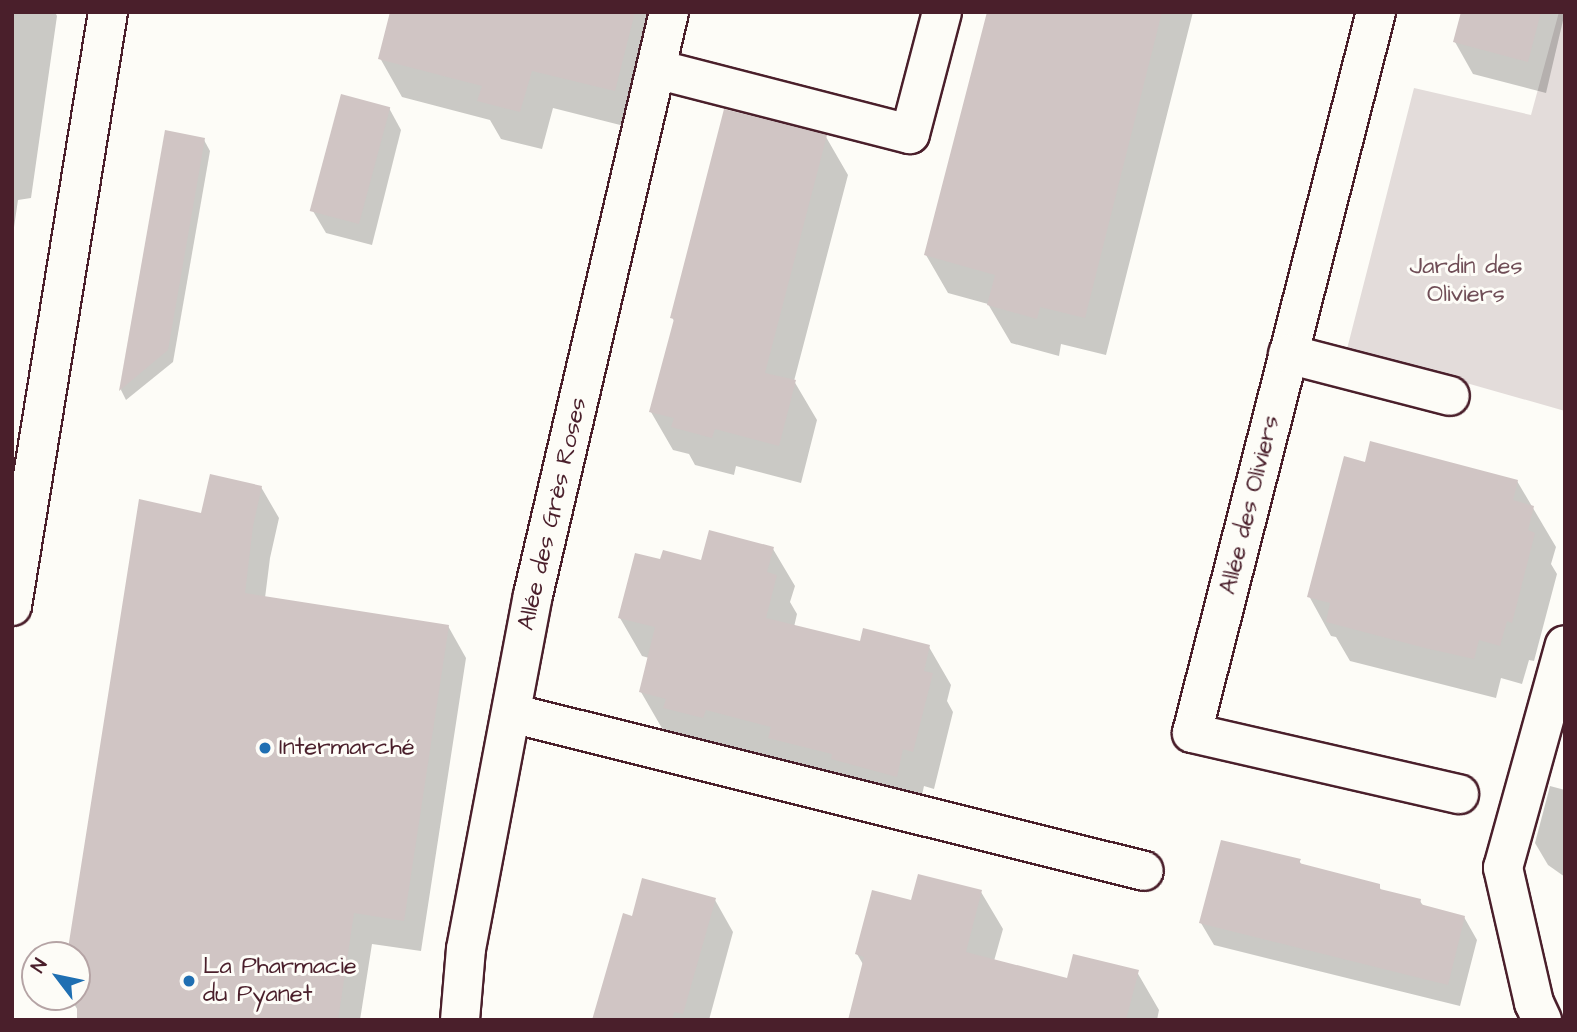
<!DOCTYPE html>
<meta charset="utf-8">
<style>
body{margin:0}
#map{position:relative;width:1577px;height:1032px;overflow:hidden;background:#fdfcf7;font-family:"Architects Daughter",sans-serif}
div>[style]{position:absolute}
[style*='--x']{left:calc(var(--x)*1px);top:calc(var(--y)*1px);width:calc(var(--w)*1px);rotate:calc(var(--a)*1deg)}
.green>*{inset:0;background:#e3dcda}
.shadow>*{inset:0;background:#0003}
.building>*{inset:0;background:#d0c5c4;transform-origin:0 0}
.roads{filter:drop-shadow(2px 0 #4a1f2b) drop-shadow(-2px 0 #4a1f2b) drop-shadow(0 2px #4a1f2b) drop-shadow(0 -2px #4a1f2b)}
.minor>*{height:38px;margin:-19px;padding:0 19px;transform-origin:19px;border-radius:19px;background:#fdfcf7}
.secondary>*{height:38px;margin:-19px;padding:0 19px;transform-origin:19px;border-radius:19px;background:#fdfcf7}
.dots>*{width:19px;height:19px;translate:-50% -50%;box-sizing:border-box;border:4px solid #fdfcf7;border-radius:50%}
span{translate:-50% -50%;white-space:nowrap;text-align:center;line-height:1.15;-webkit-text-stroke:6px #fdfcf7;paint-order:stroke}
.park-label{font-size:24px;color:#704e57}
.street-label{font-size:24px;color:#4a1f2b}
.poi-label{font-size:24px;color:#4a1f2b}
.left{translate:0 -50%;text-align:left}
.frame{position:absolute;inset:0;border:14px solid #4a1f2b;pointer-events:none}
.north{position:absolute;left:21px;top:941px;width:70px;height:70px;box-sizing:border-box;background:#fdfcf7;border:2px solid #b5a4a5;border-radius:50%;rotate:302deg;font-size:19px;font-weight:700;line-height:28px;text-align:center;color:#4a1f2b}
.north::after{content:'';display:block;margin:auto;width:24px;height:32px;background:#1f6fb2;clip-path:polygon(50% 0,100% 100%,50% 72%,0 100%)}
</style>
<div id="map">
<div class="green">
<i style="clip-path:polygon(1559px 12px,1565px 12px,1565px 411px,1347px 349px,1414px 88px,1531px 115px)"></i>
</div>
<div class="shadow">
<i style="clip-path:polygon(12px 12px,55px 12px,57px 16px,31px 198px,18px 200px,12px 241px)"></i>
<i style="clip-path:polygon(392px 12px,666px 12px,636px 129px,553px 108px,542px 149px,501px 139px,490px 120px,402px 97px,380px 58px)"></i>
<i style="clip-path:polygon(988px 12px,1193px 12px,1106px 355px,1061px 344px,1059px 356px,1011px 343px,988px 304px,948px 293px,926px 255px)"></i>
<i style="clip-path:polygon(1462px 12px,1565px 12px,1546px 93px,1473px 74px,1455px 42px)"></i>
<i style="clip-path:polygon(389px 108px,401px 130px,372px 245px,326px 233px,313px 211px)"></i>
<i style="clip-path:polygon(167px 132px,204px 140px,210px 151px,173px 362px,126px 400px,121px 390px)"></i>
<i style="clip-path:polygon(826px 137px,848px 175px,794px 381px,817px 420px,801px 483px,736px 466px,734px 475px,695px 465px,689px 454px,673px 450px,651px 412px,675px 323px,672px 317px)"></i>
<i style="clip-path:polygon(1366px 464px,1517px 481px,1556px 547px,1551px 564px,1557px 574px,1534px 661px,1529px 660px,1522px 684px,1501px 678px,1496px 698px,1350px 661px,1336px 637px,1331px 636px,1309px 596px)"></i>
<i style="clip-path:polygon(261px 487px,279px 518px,270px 558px,265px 598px,448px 626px,466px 658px,421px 951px,372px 944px,360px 1020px,79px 1020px,80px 1014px,70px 997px,77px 997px,77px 955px,69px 955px,202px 516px)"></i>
<i style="clip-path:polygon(773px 549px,795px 586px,790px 602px,797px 614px,794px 627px,861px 643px,929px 647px,951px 685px,947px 701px,953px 712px,934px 789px,924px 786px,918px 813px,784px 761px,727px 747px,724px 755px,686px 745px,680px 734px,663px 730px,641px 692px,649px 658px,642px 656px,620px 618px,661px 561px,702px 562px)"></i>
<i style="clip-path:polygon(1550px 786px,1565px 790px,1565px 877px,1548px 865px,1535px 843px)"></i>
<i style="clip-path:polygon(1299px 860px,1302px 866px,1379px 886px,1382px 892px,1420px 901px,1424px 907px,1464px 917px,1477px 940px,1460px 1006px,1214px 945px,1201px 923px)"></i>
<i style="clip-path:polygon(981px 892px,1003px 929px,994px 961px,1069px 980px,1137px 972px,1159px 1010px,1157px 1020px,850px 1020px,864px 966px,857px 954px,913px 903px)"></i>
<i style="clip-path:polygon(715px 900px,733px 932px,709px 1020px,594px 1020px,634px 918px)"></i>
</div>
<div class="building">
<i style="clip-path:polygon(390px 12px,635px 12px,615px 91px,532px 71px,520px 112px,477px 101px,482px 86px,378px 59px)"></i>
<i style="clip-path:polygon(987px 12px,1162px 12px,1085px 318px,1040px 307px,1037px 319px,987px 305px,995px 275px,924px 255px)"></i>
<i style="clip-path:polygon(1461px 12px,1541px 12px,1528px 62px,1453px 42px)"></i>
<i style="left:341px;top:94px;width:51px;height:121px;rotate:15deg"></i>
<i style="clip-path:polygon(724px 109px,827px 135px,765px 373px,796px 380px,779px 446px,715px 429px,712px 438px,671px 427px,674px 418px,649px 412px,674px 319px,670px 318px)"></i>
<i style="clip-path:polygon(165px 130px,205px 138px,168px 350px,119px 391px)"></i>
<i style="clip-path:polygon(1370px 441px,1518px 480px,1513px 500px,1534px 506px,1528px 530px,1535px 533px,1512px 623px,1507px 621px,1500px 646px,1479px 640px,1474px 659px,1425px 648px,1326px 622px,1330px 603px,1307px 597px,1344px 456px,1365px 462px)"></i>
<i style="clip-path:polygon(210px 474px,262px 486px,253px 526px,245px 593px,449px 625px,404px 921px,354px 913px,338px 1020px,77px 1020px,77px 955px,67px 955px,139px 499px,201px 513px)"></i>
<i style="clip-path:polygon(709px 530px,774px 547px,767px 572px,777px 575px,766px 618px,860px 641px,863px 628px,930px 645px,924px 671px,933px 673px,913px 752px,903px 749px,897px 777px,831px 759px,832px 754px,768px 738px,771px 727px,706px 710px,703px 718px,663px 708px,666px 699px,639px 692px,655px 627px,618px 618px,635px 553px,660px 559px,663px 550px,701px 560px)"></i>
<i style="clip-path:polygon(1221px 840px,1301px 859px,1299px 863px,1380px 884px,1380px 889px,1421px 899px,1420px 904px,1465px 916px,1448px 985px,1199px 923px)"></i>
<i style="clip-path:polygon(918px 874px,982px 890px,966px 952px,1067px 978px,1073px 954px,1139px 970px,1126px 1020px,848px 1020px,864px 957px,855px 954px,872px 890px,911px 900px)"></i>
<i style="clip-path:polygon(642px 878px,716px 898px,683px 1014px,674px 1012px,672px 1020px,592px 1020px,623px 913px,632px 916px)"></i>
</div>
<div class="roads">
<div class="minor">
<i style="--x:1376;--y:12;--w:744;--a:104.32"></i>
<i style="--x:1192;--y:733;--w:274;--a:12.9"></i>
<i style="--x:656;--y:69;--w:262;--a:14.4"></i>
<i style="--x:910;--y:134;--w:126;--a:-75.3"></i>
<i style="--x:1288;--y:354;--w:167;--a:14.5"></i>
<i style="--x:511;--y:713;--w:652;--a:14.01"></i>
<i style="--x:460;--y:1020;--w:71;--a:-85.2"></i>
<i style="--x:466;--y:949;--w:360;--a:-79.3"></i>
<i style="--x:533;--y:595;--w:599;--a:-76.87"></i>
<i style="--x:1542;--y:1020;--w:19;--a:-115"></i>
<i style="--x:1534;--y:1003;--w:139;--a:-102.9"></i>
<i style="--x:1503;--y:868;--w:231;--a:-74.5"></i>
</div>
<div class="secondary">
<i style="--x:12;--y:606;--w:602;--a:-80.82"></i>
</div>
</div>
<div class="dots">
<i style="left:265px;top:748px;background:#1f6fb2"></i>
<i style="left:189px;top:981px;background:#1f6fb2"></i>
</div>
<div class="park-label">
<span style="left:1466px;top:281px">Jardin des<br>Oliviers</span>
</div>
<div class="street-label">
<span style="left:1250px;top:505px;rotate:-76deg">Allée des Oliviers</span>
<span style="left:553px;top:514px;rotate:-77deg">Allée des Grès Roses</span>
</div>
<div class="poi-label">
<span class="left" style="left:279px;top:748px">Intermarché</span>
<span class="left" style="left:203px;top:981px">La Pharmacie<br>du Pyanet</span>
</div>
<div class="frame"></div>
<div class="north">N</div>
</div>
